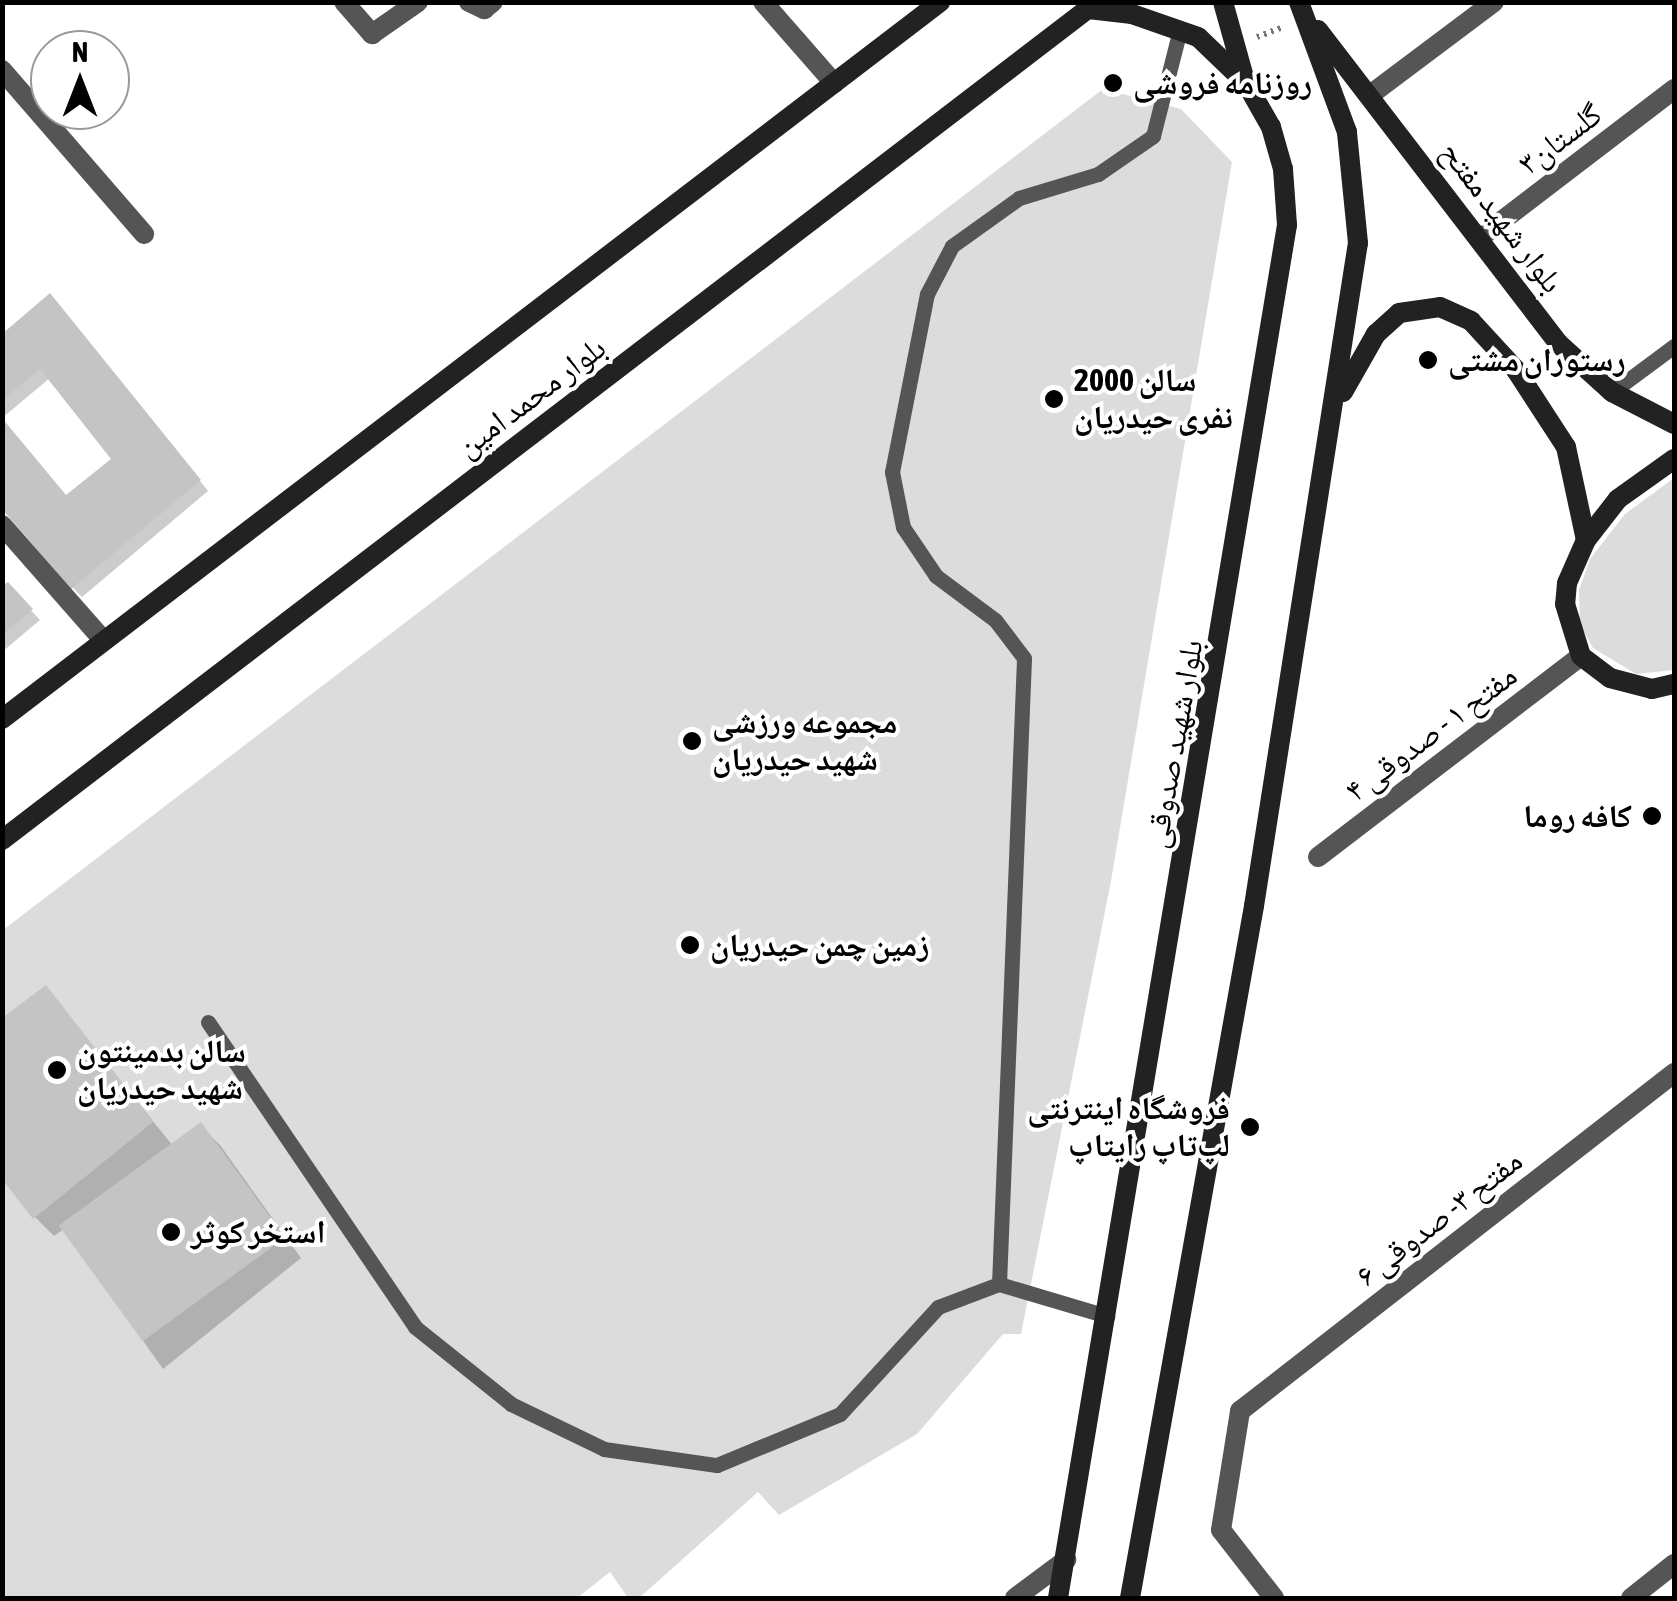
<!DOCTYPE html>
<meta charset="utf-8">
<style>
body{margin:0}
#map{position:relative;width:1677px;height:1601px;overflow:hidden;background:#fff;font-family:"Asap Condensed","Noto Naskh Arabic",sans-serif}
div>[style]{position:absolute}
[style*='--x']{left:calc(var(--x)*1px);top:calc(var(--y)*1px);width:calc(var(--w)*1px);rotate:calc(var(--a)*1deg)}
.green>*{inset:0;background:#dcdcdc}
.shadow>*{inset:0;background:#0003}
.building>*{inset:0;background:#c4c4c4;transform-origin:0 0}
.path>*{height:6px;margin-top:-3px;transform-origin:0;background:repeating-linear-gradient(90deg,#777 0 2.5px,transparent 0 7.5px)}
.service>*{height:15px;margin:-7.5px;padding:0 7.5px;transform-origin:7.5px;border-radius:7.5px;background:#555}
.minor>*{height:20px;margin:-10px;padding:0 10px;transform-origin:10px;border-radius:10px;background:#555}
.secondary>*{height:20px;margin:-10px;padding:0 10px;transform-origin:10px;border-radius:10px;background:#222}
.dots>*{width:28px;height:28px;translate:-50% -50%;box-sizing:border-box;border:5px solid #fff;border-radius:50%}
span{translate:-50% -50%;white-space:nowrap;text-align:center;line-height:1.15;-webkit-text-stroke:8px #fff;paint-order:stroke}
.poi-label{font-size:32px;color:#000;font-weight:700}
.left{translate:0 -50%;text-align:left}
.right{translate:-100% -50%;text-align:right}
.street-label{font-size:32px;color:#000}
.frame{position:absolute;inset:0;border:5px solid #000;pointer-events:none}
.north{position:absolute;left:30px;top:30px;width:100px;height:100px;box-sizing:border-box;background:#fff;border:2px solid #999;border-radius:50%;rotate:0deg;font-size:28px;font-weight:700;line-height:40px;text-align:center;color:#000}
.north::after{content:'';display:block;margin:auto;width:35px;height:45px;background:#000;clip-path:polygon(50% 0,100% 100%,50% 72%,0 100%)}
</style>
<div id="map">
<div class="green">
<i style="clip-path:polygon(1103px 89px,1181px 109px,1232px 162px,1111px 881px,1021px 1334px,1003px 1334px,917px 1434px,779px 1515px,758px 1492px,639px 1598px,628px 1598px,610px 1572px,577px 1598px,3px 1598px,3px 930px)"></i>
<i style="clip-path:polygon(1674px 478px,1674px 670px,1636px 674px,1593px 648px,1580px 624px,1579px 590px,1590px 559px,1625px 514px)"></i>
</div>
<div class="shadow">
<i style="clip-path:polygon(59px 305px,208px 491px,82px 597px,73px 588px,67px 498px,114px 460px,50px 378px,2px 418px,2px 337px)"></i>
<i style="clip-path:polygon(8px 586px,40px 620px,2px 652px,2px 590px)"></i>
<i style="clip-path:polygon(46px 988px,173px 1146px,200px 1126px,220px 1145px,301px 1258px,163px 1369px,64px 1229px,54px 1236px,35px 1217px)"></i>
</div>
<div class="building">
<i style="clip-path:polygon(50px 293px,201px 480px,71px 589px,2px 509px,2px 418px,66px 495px,111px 459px,40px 369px,2px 401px,2px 334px)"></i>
<i style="clip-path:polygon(8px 582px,33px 609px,2px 635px,2px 586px)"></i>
<i style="clip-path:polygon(46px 985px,153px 1122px,33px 1219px,2px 1179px,2px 1018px)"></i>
<i style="left:201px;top:1122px;width:143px;height:176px;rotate:54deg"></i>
</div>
<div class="path">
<i style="--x:1257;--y:37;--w:28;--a:-21"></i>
</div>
<div class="service">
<i style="--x:1612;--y:392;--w:77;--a:-36.6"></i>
<i style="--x:208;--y:1022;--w:369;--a:55.8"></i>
<i style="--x:415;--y:1327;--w:123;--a:38.7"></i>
<i style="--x:511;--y:1404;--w:103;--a:25.8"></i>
<i style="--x:604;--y:1449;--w:114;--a:8.1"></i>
<i style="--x:717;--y:1465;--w:133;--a:-22.5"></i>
<i style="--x:840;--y:1414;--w:145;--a:-47.5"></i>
<i style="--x:938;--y:1307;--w:65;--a:-20.7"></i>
<i style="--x:999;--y:1284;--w:113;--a:16.5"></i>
<i style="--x:999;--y:1284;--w:626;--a:-87.71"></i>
<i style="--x:1024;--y:658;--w:48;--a:-127.3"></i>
<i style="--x:995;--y:620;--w:74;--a:-143.3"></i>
<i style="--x:936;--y:576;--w:59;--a:-124"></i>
<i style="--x:903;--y:527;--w:56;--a:-101.3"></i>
<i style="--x:892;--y:472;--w:181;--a:-78.9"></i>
<i style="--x:927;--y:294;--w:54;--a:-62.5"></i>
<i style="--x:952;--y:246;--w:82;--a:-35.6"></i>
<i style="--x:1019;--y:198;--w:83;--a:-16.9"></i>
<i style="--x:1098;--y:174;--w:67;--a:-34.6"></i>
<i style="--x:1153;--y:136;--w:110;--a:-75.8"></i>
</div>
<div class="minor">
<i style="--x:344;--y:2;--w:43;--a:48.8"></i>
<i style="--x:372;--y:34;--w:56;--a:-34.8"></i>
<i style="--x:469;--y:2;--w:17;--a:25"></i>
<i style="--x:484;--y:9;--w:11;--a:-38"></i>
<i style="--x:763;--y:2;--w:108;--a:48.8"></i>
<i style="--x:2;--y:70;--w:217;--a:49.1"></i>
<i style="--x:1370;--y:95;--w:155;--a:-36.9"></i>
<i style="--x:1482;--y:236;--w:242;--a:-37.4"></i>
<i style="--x:2;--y:525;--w:154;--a:48.7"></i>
<i style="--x:1318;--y:857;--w:331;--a:-37.4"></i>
<i style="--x:1015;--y:1598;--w:64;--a:-36.7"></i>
<i style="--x:1274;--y:1598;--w:86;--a:-127.9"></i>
<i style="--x:1221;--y:1530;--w:121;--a:-80.9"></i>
<i style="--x:1240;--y:1411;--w:550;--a:-37.91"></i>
<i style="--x:1631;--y:1598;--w:55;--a:-38.3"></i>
</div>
<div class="secondary">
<i style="--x:1223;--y:2;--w:78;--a:74.4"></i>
<i style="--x:1318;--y:30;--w:394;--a:52.5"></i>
<i style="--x:1558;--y:343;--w:73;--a:42.2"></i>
<i style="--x:1612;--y:392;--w:70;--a:27.3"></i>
<i style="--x:1343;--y:392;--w:67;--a:-60.4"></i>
<i style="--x:1376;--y:334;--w:31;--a:-42"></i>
<i style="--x:1399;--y:313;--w:41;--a:-8.3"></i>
<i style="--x:1440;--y:307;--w:34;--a:24"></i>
<i style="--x:1471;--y:321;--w:67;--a:47.4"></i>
<i style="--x:1516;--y:370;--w:92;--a:57"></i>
<i style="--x:1566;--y:447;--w:95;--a:77.9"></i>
<i style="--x:1674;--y:459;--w:69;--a:144.5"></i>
<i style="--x:1618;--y:499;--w:52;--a:128"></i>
<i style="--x:1586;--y:540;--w:47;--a:113.8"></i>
<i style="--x:1567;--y:583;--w:21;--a:95"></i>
<i style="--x:1565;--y:604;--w:54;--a:72.9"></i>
<i style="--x:1581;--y:656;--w:36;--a:37"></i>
<i style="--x:1610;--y:678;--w:43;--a:14.7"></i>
<i style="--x:1652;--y:689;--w:23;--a:-13"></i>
<i style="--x:2;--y:719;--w:1181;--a:-37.39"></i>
<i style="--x:2;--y:840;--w:1379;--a:-37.43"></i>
<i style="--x:1058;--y:1598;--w:1392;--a:-80.53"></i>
<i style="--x:1287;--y:225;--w:56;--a:-94.1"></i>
<i style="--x:1283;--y:169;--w:44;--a:-105.9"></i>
<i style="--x:1271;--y:127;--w:51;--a:-119.6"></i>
<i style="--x:1246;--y:83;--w:66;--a:-136.2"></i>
<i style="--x:1198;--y:37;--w:70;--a:-160.8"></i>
<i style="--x:1132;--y:14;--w:44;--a:-173.5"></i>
<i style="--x:1130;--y:1598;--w:703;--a:-79.84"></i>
<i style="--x:1254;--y:906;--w:671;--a:-81.09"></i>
<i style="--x:1358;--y:243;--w:112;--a:-95.7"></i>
<i style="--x:1347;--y:132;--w:139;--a:-110.3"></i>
</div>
<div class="dots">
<i style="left:1113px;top:83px;background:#000"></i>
<i style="left:1428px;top:360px;background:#000"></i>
<i style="left:1054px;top:399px;background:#000"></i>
<i style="left:692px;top:741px;background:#000"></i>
<i style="left:1652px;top:816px;background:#000"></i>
<i style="left:690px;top:945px;background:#000"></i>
<i style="left:57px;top:1070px;background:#000"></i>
<i style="left:1250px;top:1127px;background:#000"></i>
<i style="left:171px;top:1232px;background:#000"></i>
</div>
<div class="poi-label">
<span class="left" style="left:1133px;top:83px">روزنامه فروشی</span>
<span class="left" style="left:1448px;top:360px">رستوران مشتی</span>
<span class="left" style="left:1074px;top:399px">سالن 2000<br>نفری حیدریان</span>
<span class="left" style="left:712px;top:741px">مجموعه ورزشی<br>شهید حیدریان</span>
<span class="right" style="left:1632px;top:816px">کافه روما</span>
<span class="left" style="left:710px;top:945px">زمین چمن حیدریان</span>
<span class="left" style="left:77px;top:1070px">سالن بدمینتون<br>شهید حیدریان</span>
<span class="right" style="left:1230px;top:1127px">فروشگاه اینترنتی<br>لپ‌تاپ رایتاپ</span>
<span class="left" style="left:191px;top:1232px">استخر کوثر</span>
</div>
<div class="street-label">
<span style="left:1560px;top:139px;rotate:-37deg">گلستان۳</span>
<span style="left:1502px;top:217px;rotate:53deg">بلوار شهید مفتح</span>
<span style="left:531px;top:397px;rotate:-37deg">بلوار محمد امین</span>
<span style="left:1431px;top:733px;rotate:-37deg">مفتح ۱ - صدوقی ۴</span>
<span style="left:1174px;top:744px;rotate:-80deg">بلوار شهید صدوقی</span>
<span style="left:1439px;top:1218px;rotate:-38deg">مفتح ۳- صدوقی ۶</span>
</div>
<div class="frame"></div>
<div class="north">N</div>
</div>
